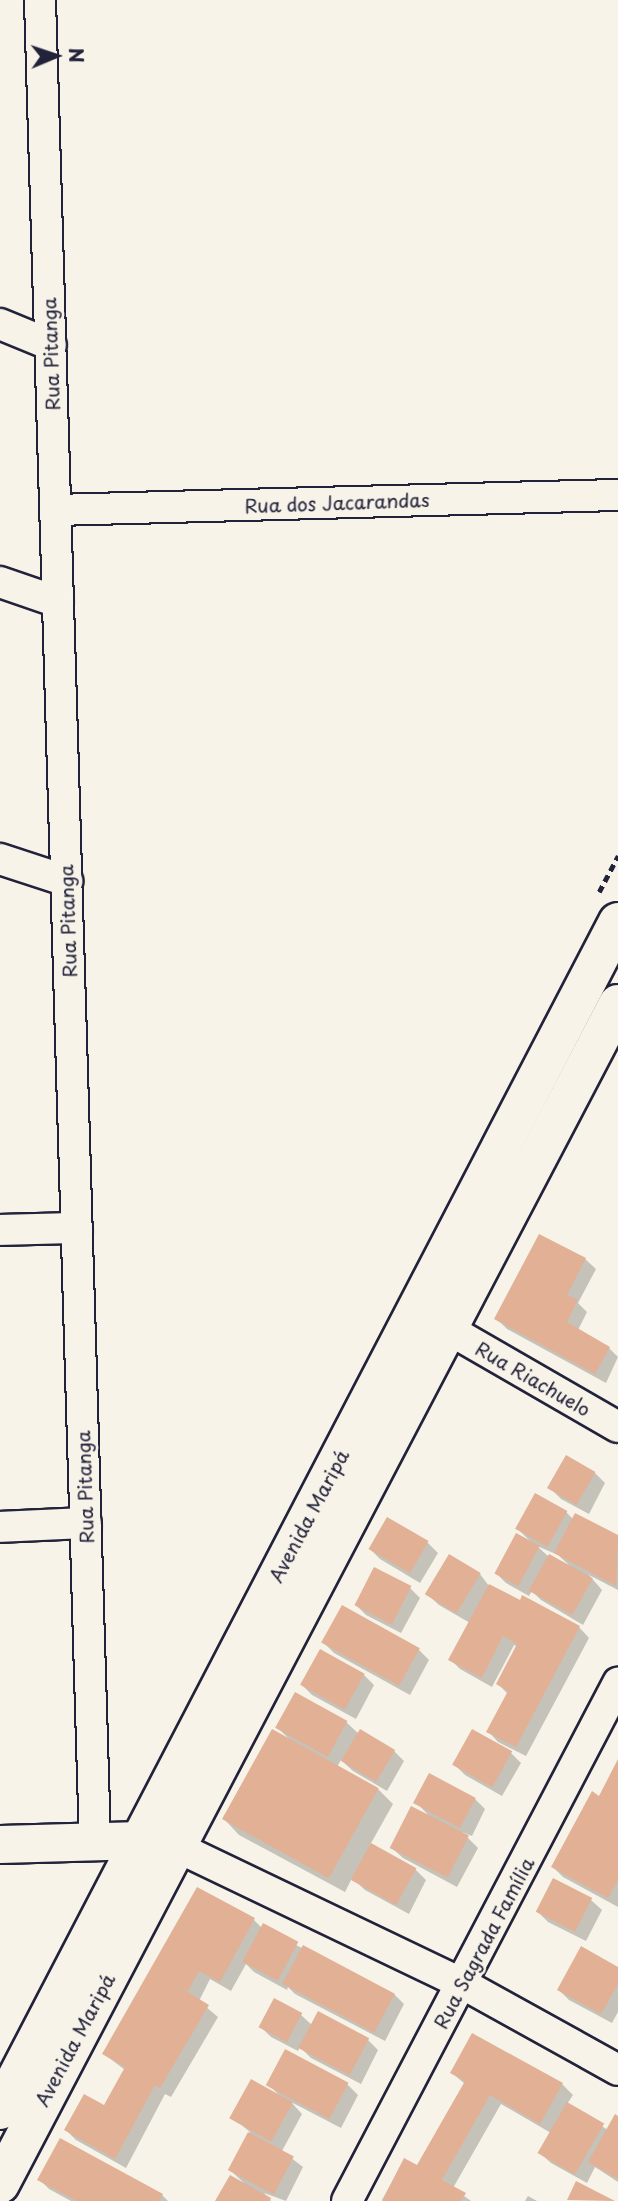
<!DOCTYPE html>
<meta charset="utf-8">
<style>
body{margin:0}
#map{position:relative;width:618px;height:2201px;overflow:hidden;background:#f7f3e8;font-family:"Playpen Sans",sans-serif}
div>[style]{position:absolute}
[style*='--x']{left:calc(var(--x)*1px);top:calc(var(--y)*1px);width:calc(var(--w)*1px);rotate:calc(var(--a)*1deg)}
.shadow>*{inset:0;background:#0003}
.building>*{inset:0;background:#e2b094;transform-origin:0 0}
.path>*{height:4.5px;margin-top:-2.25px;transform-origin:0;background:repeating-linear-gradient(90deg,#22223b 0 7px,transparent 0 12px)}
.roads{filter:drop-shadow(2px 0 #22223b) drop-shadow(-2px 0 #22223b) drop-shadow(0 2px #22223b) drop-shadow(0 -2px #22223b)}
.minor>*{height:30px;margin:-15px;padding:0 15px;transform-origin:15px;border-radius:15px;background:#f7f3e8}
.tertiary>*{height:37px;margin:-18.5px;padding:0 18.5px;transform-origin:18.5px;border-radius:18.5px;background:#f7f3e8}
.primary>*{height:38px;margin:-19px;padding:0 19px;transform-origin:19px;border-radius:19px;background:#f7f3e8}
span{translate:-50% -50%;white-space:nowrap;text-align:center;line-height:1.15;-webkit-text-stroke:5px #f7f3e8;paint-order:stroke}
.street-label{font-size:19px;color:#22223b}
.north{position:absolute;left:21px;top:21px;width:70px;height:70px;-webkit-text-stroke:5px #f7f3e8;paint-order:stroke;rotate:88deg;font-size:19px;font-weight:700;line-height:28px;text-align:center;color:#22223b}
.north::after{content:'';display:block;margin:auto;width:24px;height:32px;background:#22223b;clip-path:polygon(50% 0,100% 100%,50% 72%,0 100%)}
</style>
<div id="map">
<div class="shadow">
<i style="clip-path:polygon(585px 1259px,596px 1269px,578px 1303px,587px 1312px,578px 1330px,609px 1348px,618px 1357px,606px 1383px,507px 1329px,497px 1319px)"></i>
<i style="clip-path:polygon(595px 1473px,605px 1483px,589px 1514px,561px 1499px,551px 1489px)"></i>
<i style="clip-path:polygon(evenodd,566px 1512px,574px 1520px,576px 1515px,618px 1537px,618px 1590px,589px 1575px,602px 1590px,583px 1625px,541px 1600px,532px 1591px,529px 1596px,506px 1583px,496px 1573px,530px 1541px,518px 1529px,566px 1512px,537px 1546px,558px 1555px,569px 1565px,549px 1557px,537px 1546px)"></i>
<i style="clip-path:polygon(428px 1543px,438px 1553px,420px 1583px,380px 1559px,370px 1549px)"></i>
<i style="clip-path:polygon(480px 1574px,489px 1586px,579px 1627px,589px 1638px,526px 1756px,498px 1742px,488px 1731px,508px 1694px,498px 1684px,518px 1647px,514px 1645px,492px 1687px,460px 1669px,450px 1659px,470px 1623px,439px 1605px,428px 1595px)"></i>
<i style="clip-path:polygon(410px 1588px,420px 1598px,401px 1633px,366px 1615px,356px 1605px)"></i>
<i style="clip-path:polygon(323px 1642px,419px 1650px,429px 1660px,410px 1695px,334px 1653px)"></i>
<i style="clip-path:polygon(364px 1675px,374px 1685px,356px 1719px,312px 1695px,302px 1685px)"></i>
<i style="clip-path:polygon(346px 1722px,359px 1734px,394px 1751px,404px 1761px,387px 1791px,353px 1771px,341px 1760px,337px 1767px,376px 1787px,393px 1804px,370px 1845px,416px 1870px,426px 1880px,409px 1914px,365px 1890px,352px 1878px,345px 1892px,239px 1835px,225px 1820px,291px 1741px,278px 1728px)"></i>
<i style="clip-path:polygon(511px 1753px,521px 1763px,502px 1796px,465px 1775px,454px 1764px)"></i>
<i style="clip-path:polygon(618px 1763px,618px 1907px,563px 1877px,553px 1867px,600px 1798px)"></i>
<i style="clip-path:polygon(475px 1799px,485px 1809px,472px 1836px,462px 1832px,478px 1848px,457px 1887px,403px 1858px,392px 1848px,430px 1817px,416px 1802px)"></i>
<i style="clip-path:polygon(554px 1880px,591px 1900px,602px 1910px,586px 1941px,548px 1922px,538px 1912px)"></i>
<i style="clip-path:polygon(198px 1889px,254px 1920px,262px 1928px,394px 1994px,404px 2004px,385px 2041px,295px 1994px,288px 1987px,287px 1990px,254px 1972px,246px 1964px,231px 1991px,210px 1979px,199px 2001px,218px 2017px,171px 2097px,165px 2094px,126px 2168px,76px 2140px,66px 2130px,105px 2108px,125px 2070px,104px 2054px)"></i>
<i style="clip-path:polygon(618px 1969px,618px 2012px,612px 2023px,569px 2000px,559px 1990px)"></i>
<i style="clip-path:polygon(274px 2000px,301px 2015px,312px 2025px,318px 2013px,368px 2040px,378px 2050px,361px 2084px,311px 2058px,300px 2047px,298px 2051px,271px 2037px,261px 2027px)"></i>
<i style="clip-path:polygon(472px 2035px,562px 2084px,573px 2095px,567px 2104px,608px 2130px,618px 2118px,618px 2182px,595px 2167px,587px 2183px,551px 2163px,540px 2153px,551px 2133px,501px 2104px,453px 2188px,471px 2201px,382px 2200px,404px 2160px,417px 2168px,465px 2084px,452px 2073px)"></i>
<i style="clip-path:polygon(268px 2084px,348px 2085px,358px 2095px,341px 2128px,291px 2102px,302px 2114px,282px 2151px,303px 2167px,286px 2201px,264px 2193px,271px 2201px,217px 2201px,245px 2184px,230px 2170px,250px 2132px,233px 2118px,280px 2096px)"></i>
<i style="clip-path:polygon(39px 2179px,162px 2195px,168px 2201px,71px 2201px,49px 2189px)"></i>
<i style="clip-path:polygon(528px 2196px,537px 2201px,525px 2201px)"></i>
</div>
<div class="building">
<i style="clip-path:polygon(539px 1234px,586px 1258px,567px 1295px,578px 1300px,567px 1322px,610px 1347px,595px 1374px,494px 1319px)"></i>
<i style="left:566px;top:1455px;width:34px;height:38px;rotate:30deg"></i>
<i style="left:535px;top:1493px;width:37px;height:41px;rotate:29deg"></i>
<i style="clip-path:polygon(575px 1513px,618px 1535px,616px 1586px,554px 1553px)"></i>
<i style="left:387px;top:1517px;width:48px;height:37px;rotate:30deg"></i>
<i style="left:516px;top:1533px;width:27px;height:46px;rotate:28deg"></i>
<i style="left:449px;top:1554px;width:37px;height:47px;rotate:31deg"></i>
<i style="left:549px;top:1554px;width:50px;height:42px;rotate:29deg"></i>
<i style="left:374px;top:1567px;width:42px;height:43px;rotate:27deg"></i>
<i style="clip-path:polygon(489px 1584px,520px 1600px,522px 1595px,580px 1626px,516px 1747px,486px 1732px,508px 1691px,496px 1684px,517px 1644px,503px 1636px,482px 1678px,448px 1660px)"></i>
<i style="left:342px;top:1605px;width:89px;height:43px;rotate:29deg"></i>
<i style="left:320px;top:1649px;width:51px;height:41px;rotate:29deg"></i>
<i style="left:295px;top:1692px;width:60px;height:41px;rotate:29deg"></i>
<i style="left:272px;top:1729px;width:122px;height:103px;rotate:29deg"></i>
<i style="left:360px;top:1729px;width:41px;height:37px;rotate:31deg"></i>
<i style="left:472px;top:1729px;width:46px;height:41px;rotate:29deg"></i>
<i style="clip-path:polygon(618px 1759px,618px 1880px,608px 1898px,551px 1867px,592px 1791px,599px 1796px)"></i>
<i style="left:429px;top:1773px;width:53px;height:34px;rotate:28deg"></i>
<i style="left:411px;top:1806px;width:65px;height:47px;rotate:27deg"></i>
<i style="left:371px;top:1843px;width:52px;height:42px;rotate:29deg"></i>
<i style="left:553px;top:1878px;width:44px;height:38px;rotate:27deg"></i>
<i style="clip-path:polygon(197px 1887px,255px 1918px,220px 1982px,199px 1971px,188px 1991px,173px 1983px,209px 2005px,160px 2088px,155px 2085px,115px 2159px,64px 2130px,84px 2094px,104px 2105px,125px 2067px,102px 2054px)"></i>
<i style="left:263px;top:1923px;width:40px;height:44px;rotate:28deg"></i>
<i style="left:303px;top:1945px;width:104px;height:44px;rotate:28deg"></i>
<i style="clip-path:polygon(581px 1946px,618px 1967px,618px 1984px,601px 2014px,557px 1990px)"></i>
<i style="left:274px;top:1998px;width:32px;height:33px;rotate:28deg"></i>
<i style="left:318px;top:2011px;width:58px;height:42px;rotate:28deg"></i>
<i style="clip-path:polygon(472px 2033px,563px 2083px,540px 2124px,490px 2095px,442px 2180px,466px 2193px,461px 2201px,382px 2201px,404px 2158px,417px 2165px,465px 2081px,450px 2073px)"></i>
<i style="left:285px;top:2049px;width:72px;height:41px;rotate:28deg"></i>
<i style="left:251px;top:2079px;width:48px;height:45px;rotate:29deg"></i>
<i style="left:567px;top:2102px;width:43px;height:59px;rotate:30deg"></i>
<i style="clip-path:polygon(615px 2114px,618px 2116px,618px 2179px,588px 2162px)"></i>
<i style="left:248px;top:2132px;width:52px;height:43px;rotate:28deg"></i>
<i style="clip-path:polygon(60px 2138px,163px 2194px,159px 2201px,77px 2201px,37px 2180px)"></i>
<i style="clip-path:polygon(230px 2175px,271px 2198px,270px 2201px,215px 2201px)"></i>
<i style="clip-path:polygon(576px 2181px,615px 2201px,567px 2200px)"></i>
</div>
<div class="path">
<i style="--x:599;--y:892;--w:41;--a:-62.2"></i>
</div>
<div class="roads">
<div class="minor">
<i style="--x:40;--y:0;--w:1842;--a:88.29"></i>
<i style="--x:0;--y:324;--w:55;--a:22.4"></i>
<i style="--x:55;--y:510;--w:563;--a:-1.53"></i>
<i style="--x:0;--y:582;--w:61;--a:19"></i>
<i style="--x:0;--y:859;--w:71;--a:18.2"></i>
<i style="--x:0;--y:1230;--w:77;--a:-1.5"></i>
<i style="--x:429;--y:1318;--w:218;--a:30"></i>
<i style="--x:0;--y:1527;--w:86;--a:-2.7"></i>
<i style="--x:158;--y:1843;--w:19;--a:12"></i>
<i style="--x:177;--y:1847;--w:317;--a:25.6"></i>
<i style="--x:463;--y:1984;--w:177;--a:29"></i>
<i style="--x:347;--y:2201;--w:585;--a:-62.38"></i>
</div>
<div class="tertiary">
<i style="--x:0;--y:1844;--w:141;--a:-1.6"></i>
</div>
<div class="primary">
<i style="--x:0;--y:2110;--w:1339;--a:-62.52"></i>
<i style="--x:0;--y:2184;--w:1332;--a:-62.36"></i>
</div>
</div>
<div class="street-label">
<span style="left:51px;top:354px;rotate:-92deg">Rua Pitanga</span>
<span style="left:337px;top:503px;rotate:-2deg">Rua dos Jacarandas</span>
<span style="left:68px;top:921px;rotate:-92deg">Rua Pitanga</span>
<span style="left:533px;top:1379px;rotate:30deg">Rua Riachuelo</span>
<span style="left:85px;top:1487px;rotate:-92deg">Rua Pitanga</span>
<span style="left:309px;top:1516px;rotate:-62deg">Avenida Maripá</span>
<span style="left:484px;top:1943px;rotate:-62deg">Rua Sagrada Família</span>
<span style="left:75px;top:2040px;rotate:-62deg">Avenida Maripá</span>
</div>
<div class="north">N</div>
</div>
